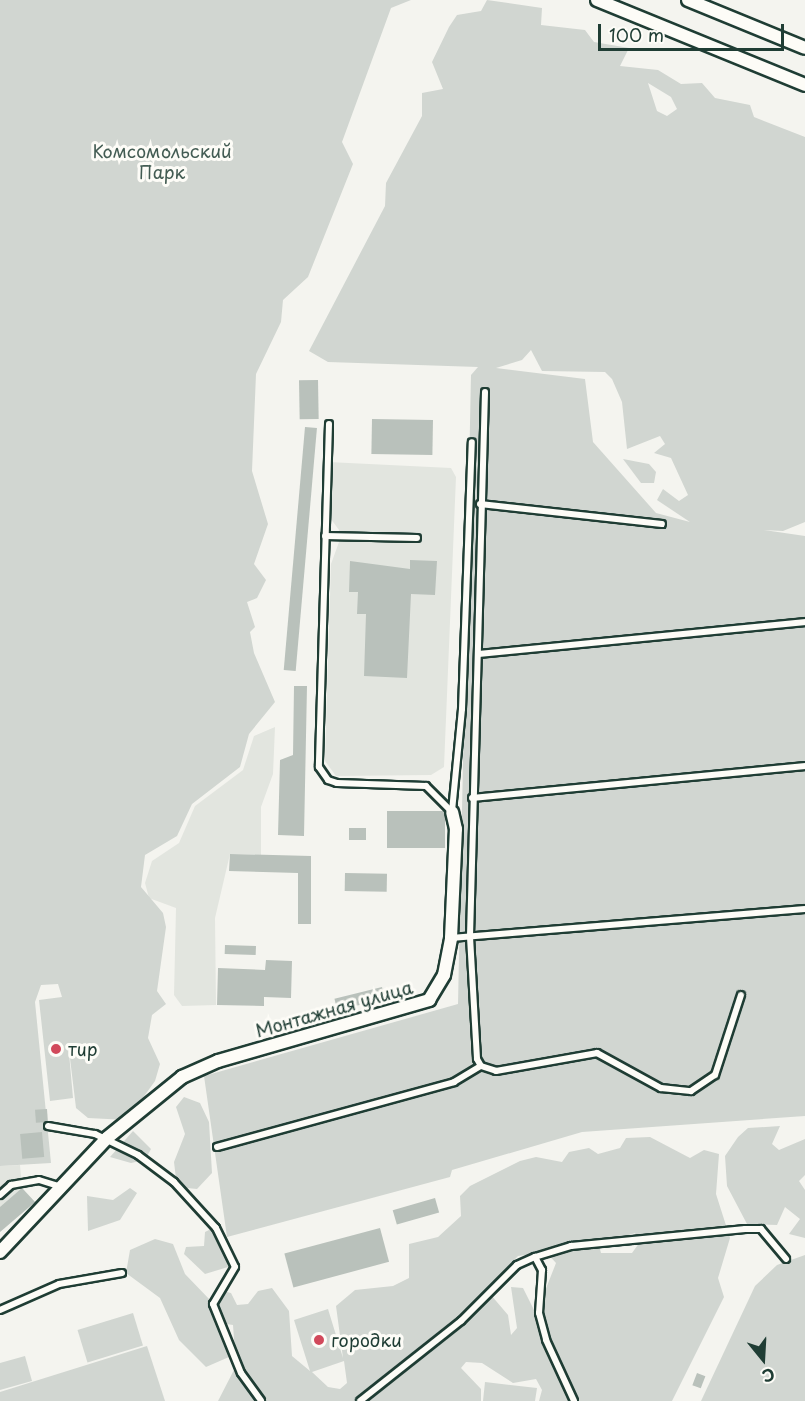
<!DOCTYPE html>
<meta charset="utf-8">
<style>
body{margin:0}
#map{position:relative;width:805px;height:1401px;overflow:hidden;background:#f4f4ef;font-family:"Playpen Sans",sans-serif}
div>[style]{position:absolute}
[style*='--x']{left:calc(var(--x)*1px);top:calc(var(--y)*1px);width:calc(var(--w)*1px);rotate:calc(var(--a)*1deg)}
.built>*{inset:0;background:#e2e5df}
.green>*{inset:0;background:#d1d6d1;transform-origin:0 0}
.building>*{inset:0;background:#b9c1bb;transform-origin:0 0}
.roads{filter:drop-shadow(2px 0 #1f3d34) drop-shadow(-2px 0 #1f3d34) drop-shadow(0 2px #1f3d34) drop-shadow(0 -2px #1f3d34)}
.lane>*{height:6px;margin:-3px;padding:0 3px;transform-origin:3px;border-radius:3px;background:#fdfcf7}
.street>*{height:12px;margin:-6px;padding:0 6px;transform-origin:6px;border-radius:6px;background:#fdfcf7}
.dots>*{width:16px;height:16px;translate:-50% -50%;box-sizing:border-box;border:3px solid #fdfcf7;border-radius:50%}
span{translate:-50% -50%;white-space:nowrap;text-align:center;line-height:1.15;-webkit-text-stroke:6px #fdfcf7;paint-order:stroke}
.park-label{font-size:18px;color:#435c53}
.street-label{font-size:18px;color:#1f3d34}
.poi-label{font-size:18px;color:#1f3d34}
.left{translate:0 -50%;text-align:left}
.north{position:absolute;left:733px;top:1329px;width:60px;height:60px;-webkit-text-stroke:4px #fdfcf7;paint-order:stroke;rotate:162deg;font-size:16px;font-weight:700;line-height:24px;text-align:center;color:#1f3d34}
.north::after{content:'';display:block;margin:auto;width:21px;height:27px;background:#1f3d34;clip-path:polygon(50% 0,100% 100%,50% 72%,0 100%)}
.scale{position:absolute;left:598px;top:24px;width:186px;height:27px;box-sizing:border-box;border:3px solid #1f3d34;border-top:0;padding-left:8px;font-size:18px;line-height:21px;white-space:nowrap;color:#1f3d34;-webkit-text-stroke:4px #fdfcf7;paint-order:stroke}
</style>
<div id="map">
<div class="built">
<i style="clip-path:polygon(328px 462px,451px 468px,456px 477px,444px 767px,431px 775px,336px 776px,325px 761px,331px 564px,339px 542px,339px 530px,328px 515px)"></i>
<i style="clip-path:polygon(275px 727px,273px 774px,261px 807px,261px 855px,230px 854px,215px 918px,216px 1005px,182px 1006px,174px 995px,176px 908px,149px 898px,145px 883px,152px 861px,179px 843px,195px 806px,243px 770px,254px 736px)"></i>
<i style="clip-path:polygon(20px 1165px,22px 1188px,35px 1202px,0 1232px,0 1166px)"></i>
</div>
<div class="green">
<i style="clip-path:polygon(0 0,411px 0,391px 8px,342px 142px,353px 164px,308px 277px,283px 300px,281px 322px,256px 374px,252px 471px,268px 524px,254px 564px,266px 580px,257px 598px,247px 602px,255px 627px,250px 632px,254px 653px,275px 702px,249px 734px,240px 767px,192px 804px,177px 836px,145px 855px,141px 887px,163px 913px,166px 927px,157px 991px,166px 1004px,152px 1015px,148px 1038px,160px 1064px,155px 1081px,127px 1120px,88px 1118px,76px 1108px,68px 1042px,73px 1098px,50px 1101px,39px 1000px,62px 997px,58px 984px,41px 985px,35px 1002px,51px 1163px,0 1166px)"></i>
<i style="clip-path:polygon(evenodd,487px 0,542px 8px,541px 25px,585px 30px,594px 42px,629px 48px,620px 66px,658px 70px,681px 84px,702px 83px,715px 98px,750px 105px,754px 117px,805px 137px,805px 522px,783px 531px,764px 530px,805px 536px,805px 1116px,582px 1132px,452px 1170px,450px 1177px,227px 1237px,204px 1076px,458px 1004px,471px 375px,478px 367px,328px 362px,309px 351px,385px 206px,386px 183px,422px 116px,422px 93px,443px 89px,432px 62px,449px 27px,457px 15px,481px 11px,487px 0,648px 83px,671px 97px,677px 109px,667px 116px,657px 111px,648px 83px,487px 0,531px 350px,542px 371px,605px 372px,612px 379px,622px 402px,627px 449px,660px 436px,665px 444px,654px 453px,671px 458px,688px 495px,679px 501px,663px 489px,657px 500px,690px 522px,656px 513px,593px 442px,585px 379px,496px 368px,522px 360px,531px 350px)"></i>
<i style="clip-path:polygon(623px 459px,649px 464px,656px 472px,654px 483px,641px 483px)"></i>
<i style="clip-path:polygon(184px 1097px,200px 1103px,209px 1122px,212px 1173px,197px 1189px,177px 1187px,174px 1162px,185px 1134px,176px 1107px)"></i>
<i style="clip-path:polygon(780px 1126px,772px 1144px,779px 1150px,805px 1139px,805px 1175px,799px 1181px,805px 1190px,805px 1238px,789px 1234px,800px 1219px,785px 1207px,777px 1225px,747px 1224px,727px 1186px,725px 1156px,738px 1137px,748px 1128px)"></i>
<i style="clip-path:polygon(133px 1131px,151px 1149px,145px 1160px,131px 1163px,110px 1157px)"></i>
<i style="clip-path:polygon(evenodd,650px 1137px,690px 1158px,704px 1150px,719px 1154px,716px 1194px,730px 1238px,718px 1278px,724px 1297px,672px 1401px,539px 1401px,542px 1390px,536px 1379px,513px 1383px,482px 1363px,466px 1362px,461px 1368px,481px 1389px,481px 1401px,218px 1401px,236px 1366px,233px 1325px,220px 1323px,229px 1357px,206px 1367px,179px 1340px,160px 1298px,126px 1273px,130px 1250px,155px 1239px,173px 1244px,185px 1274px,211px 1301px,218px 1290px,231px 1293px,237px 1305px,248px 1304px,258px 1291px,272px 1288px,289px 1311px,292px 1356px,310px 1371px,294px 1320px,328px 1309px,343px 1358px,336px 1306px,355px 1290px,393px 1286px,409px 1278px,409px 1244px,438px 1237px,461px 1216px,460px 1196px,470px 1186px,520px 1161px,536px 1157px,562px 1162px,569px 1152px,589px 1148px,598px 1154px,620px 1148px,626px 1138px,650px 1137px,635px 1233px,640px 1242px,632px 1253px,601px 1253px,599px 1245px,635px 1233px,650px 1137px,546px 1252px,556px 1263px,536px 1314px,523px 1288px,511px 1287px,517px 1328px,511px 1335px,508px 1315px,491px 1295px,492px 1283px,518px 1256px,546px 1252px,650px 1137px,344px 1361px,347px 1383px,340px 1389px,328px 1387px,312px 1372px,344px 1361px)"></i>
<i style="clip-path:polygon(130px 1188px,137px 1193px,120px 1220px,88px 1231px,87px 1196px,113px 1200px)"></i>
<i style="clip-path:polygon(213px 1228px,220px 1233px,228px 1267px,205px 1274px,184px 1254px,186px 1247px,204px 1246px,205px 1232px)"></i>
<i style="clip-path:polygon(805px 1255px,805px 1401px,701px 1401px,755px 1286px,777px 1265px)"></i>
<i style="left:133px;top:1313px;width:34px;height:58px;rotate:73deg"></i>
<i style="clip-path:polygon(147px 1346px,165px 1401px,0 1401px,0 1392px)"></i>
<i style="clip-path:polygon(25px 1356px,32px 1381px,0 1390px,0 1363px)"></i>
<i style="clip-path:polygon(485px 1382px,537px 1388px,535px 1401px,483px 1401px)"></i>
</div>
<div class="building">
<i style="left:318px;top:380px;width:39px;height:19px;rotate:89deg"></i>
<i style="left:372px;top:419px;width:61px;height:35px;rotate:1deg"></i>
<i style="left:305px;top:427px;width:12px;height:244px;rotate:5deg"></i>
<i style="clip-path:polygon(410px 560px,437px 561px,435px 595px,411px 594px,407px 678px,364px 676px,366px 614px,357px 614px,358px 592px,349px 592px,350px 561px,410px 569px)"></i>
<i style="clip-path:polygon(294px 686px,307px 686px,304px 836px,278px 835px,280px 760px,293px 755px)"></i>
<i style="left:387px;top:811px;width:58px;height:37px"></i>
<i style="left:349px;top:828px;width:17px;height:12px"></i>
<i style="clip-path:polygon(230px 854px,311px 856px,311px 924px,298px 924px,298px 873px,229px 871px)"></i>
<i style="left:345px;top:873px;width:42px;height:18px;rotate:1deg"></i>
<i style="left:225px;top:945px;width:31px;height:9px;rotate:2deg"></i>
<i style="clip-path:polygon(266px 960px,292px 961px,291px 998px,264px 997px,264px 1006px,217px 1005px,218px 968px,265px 970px)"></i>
<i style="left:382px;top:987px;width:12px;height:49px;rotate:76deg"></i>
<i style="left:47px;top:1109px;width:13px;height:12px;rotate:86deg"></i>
<i style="left:42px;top:1132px;width:25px;height:22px;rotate:85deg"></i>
<i style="clip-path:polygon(22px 1188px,35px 1202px,0 1232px,0 1207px)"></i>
<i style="left:435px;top:1198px;width:15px;height:44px;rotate:74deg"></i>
<i style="left:380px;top:1228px;width:35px;height:99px;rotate:75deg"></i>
<i style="left:697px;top:1373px;width:9px;height:13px;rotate:21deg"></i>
</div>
<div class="roads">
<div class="lane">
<i style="--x:485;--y:392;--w:545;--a:91.58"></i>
<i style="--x:470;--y:937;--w:122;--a:86.7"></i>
<i style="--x:477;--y:1059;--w:8;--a:60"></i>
<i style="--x:481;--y:1066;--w:16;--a:18"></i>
<i style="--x:496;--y:1071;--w:103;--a:-10.1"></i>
<i style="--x:597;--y:1053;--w:73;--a:28.7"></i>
<i style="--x:661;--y:1088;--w:30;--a:6"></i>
<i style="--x:691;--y:1091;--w:29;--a:-34"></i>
<i style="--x:715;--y:1075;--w:84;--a:-72"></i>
<i style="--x:329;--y:424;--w:343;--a:91.7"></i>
<i style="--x:319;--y:767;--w:16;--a:55"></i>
<i style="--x:328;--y:780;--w:9;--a:18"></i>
<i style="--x:337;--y:783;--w:89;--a:1.9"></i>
<i style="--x:426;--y:786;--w:37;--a:45"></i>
<i style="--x:480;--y:504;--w:183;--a:6.3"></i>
<i style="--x:325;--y:536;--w:92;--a:1.2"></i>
<i style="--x:479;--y:654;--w:328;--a:-5.6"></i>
<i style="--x:472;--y:798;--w:335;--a:-5.5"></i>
<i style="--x:452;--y:811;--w:102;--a:-84.4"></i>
<i style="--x:462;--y:709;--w:267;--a:-87.9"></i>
<i style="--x:451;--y:938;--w:355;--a:-4.7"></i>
<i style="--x:48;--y:1126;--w:48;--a:9.7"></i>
<i style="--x:95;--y:1134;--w:48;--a:26"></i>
<i style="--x:138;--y:1155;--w:45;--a:36.9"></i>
<i style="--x:174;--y:1182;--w:62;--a:47.6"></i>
<i style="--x:216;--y:1228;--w:43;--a:64"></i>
<i style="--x:235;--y:1267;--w:43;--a:120.7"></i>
<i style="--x:213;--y:1304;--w:74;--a:67.9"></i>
<i style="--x:241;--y:1373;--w:34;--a:54"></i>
<i style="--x:217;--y:1147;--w:246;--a:-15.3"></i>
<i style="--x:454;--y:1082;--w:31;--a:-31"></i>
<i style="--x:0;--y:1195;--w:15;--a:-42"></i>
<i style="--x:11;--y:1185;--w:28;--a:-10"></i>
<i style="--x:39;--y:1180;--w:24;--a:17"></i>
<i style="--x:535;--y:1257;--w:15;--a:62"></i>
<i style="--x:542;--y:1270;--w:43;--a:94"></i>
<i style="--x:539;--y:1313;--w:28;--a:75"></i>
<i style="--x:546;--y:1340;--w:67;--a:65.3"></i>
<i style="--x:0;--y:1310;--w:64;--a:-23.8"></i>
<i style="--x:59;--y:1284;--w:64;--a:-9.9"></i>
<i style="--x:360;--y:1401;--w:129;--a:-38.4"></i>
<i style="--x:461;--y:1321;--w:79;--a:-45"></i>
<i style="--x:517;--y:1265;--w:20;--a:-24"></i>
<i style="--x:535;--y:1257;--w:38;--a:-17"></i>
<i style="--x:571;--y:1246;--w:175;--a:-5.6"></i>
<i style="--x:745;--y:1229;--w:16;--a:0"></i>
<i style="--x:761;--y:1229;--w:39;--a:50"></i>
</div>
<div class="street">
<i style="--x:597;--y:0;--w:225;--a:22.2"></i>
<i style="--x:688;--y:0;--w:126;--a:22.3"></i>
<i style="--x:0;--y:1252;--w:156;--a:-46.8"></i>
<i style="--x:107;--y:1138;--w:97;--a:-39.1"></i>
<i style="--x:182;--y:1077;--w:39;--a:-24"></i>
<i style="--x:218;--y:1061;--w:220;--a:-16.1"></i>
<i style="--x:429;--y:1000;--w:29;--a:-59"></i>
<i style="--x:444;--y:975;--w:38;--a:-79"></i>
<i style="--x:451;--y:938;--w:109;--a:-87.4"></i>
<i style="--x:456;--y:829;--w:17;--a:-103"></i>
</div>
</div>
<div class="dots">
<i style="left:56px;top:1049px;background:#d1495b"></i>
<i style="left:319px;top:1340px;background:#d1495b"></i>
</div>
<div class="park-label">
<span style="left:162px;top:162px">Комсомольский<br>Парк</span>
</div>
<div class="street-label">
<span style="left:334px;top:1009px;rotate:-16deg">Монтажная улица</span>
</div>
<div class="poi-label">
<span class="left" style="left:68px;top:1049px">тир</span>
<span class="left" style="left:331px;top:1340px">городки</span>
</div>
<div class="north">С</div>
<div class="scale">100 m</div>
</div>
